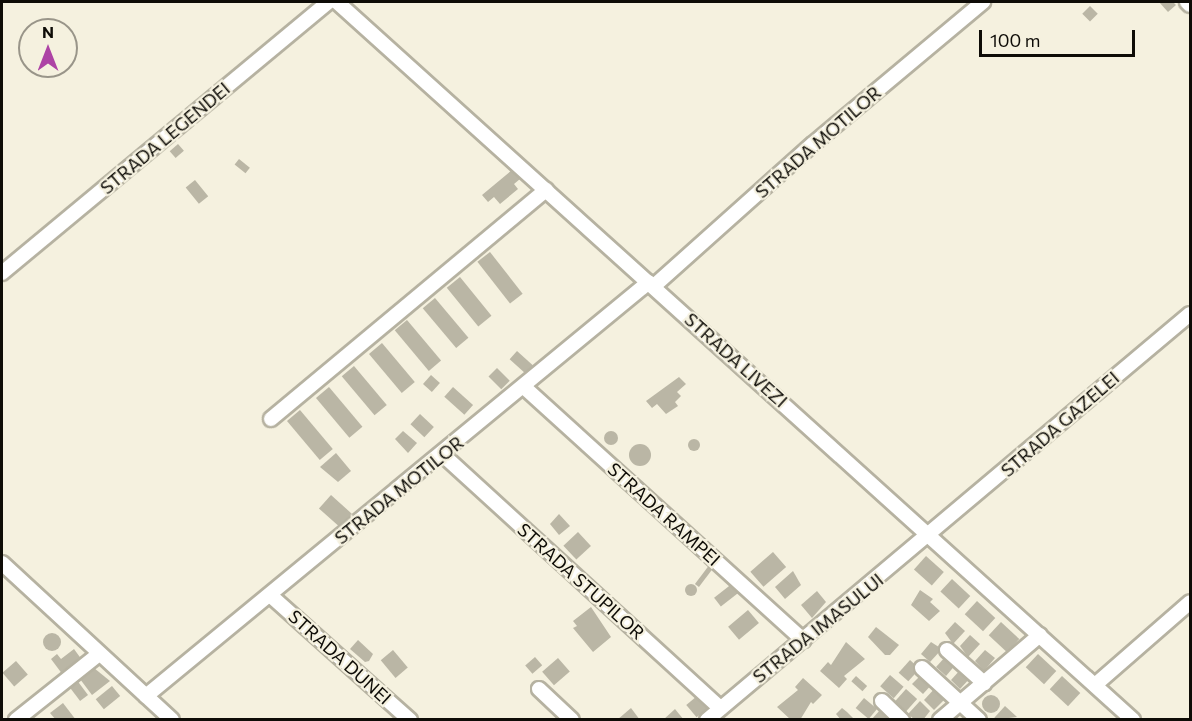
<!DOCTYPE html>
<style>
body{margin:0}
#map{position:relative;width:1192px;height:721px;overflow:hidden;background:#f5f1df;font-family:Commissioner,sans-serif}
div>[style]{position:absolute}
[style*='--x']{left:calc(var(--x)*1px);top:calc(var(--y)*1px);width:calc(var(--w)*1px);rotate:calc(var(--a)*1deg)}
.building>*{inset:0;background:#bab6a5;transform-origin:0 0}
.round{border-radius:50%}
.roads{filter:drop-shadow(2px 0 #b6b2a1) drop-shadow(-2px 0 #b6b2a1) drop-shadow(0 2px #b6b2a1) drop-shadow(0 -2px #b6b2a1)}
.minor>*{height:14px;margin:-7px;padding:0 7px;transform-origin:7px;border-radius:7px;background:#fff}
span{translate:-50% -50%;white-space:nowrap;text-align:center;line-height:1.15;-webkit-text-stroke:4.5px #f5f1df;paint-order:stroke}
.street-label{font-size:18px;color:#0e0c07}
.frame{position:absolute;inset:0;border:3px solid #0e0c07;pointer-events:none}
.north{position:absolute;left:18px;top:18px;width:60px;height:60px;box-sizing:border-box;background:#f5f1df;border:2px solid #999589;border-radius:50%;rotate:0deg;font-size:16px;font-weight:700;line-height:24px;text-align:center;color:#0e0c07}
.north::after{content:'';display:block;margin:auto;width:21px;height:27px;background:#ad43a5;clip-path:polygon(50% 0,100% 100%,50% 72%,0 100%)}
.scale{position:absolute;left:979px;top:30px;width:156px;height:27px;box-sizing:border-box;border:3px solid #0e0c07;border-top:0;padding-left:8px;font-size:18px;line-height:21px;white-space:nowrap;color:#0e0c07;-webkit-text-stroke:4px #f5f1df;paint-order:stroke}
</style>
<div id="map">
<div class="building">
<i style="clip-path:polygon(1159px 2px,1173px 2px,1176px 5px,1168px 12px)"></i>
<i style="left:1090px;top:6px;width:11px;height:11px;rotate:45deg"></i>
<i style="left:178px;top:144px;width:9px;height:11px;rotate:49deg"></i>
<i style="left:239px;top:159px;width:14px;height:7px;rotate:39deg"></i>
<i style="clip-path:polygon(512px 170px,520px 179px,514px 184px,518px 189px,500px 204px,494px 197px,488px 202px,482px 195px)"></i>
<i style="left:195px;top:180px;width:21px;height:12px;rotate:51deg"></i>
<i style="left:490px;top:252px;width:53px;height:16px;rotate:52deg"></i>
<i style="left:460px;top:277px;width:50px;height:17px;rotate:51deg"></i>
<i style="left:435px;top:298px;width:52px;height:16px;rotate:50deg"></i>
<i style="left:407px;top:320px;width:53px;height:16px;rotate:50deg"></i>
<i style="left:382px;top:343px;width:51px;height:17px;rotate:50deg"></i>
<i style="left:517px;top:351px;width:25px;height:11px;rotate:42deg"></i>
<i style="left:354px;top:366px;width:51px;height:16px;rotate:50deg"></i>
<i style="left:497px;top:368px;width:18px;height:12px;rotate:45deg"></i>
<i style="left:431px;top:375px;width:12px;height:12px;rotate:42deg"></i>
<i style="clip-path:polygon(679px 377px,686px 384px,677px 392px,681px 396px,675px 402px,678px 406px,666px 414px,657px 404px,652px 408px,646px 401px)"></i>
<i style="left:329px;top:387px;width:52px;height:17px;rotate:50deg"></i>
<i style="left:453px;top:387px;width:27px;height:13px;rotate:42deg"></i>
<i style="left:300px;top:410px;width:51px;height:17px;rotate:50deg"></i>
<i style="left:420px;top:414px;width:19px;height:14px;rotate:43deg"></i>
<i style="clip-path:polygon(403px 431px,417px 443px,408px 453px,395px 439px)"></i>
<i class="round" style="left:604px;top:431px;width:14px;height:14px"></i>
<i class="round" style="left:688px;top:439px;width:12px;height:12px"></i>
<i class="round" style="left:629px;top:444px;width:22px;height:22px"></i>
<i style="clip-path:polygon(336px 453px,351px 471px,338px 482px,320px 467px)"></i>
<i style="left:331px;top:495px;width:28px;height:18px;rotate:42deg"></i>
<i style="clip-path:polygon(559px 514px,570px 526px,559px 535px,550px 524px)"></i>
<i style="left:578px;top:532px;width:19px;height:20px;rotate:47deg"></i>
<i style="left:773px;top:552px;width:20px;height:30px;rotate:49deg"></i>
<i style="left:926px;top:556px;width:24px;height:18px;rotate:42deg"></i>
<i style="left:710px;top:564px;width:5px;height:25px;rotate:37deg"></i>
<i style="clip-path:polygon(793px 571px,801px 585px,785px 599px,775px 587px)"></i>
<i style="left:952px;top:579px;width:25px;height:17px;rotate:43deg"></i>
<i style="left:733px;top:583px;width:11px;height:24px;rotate:52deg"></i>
<i class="round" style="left:685px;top:584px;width:12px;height:12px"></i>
<i style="clip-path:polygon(920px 590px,933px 599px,930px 602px,940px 611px,929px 621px,911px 605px)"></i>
<i style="clip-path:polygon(817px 591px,826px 602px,812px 618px,801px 605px)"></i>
<i style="left:977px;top:601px;width:25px;height:18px;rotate:43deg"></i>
<i style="clip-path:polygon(591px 607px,611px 637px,593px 652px,573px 628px,577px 626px,573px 621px)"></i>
<i style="left:748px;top:610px;width:17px;height:26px;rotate:50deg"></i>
<i style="clip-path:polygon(955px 622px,965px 631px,953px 644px,945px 633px)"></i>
<i style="left:1001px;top:622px;width:25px;height:18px;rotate:43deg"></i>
<i style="clip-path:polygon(876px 627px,899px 645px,890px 655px,885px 655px,868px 637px)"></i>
<i class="round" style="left:43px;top:633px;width:18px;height:18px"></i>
<i style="clip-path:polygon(970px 635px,980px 644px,968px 657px,960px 646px)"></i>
<i style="clip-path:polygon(358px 640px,373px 654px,369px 661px,365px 662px,350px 649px)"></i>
<i style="clip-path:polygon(846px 642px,865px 659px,844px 676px,847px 679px,839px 688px,820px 671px,828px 662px,831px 665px)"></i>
<i style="clip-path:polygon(931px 642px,942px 649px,930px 662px,921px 654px)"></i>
<i style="clip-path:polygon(74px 649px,82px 660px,63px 675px,51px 659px,57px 654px,61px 659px)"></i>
<i style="left:393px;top:650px;width:23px;height:16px;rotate:50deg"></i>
<i style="clip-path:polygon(985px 650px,995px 658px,984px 671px,975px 661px)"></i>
<i style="left:1038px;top:654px;width:25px;height:18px;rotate:43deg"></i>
<i style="clip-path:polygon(946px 656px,957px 663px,946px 676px,936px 667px)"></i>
<i style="left:535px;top:657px;width:11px;height:13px;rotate:49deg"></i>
<i style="left:558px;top:658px;width:18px;height:21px;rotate:49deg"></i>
<i style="left:910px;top:660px;width:13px;height:17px;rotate:42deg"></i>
<i style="left:16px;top:661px;width:18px;height:18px;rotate:49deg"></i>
<i style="clip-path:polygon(94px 668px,110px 681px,92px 695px,80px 679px)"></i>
<i style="clip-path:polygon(961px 669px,972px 676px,960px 689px,951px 680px)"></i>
<i style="left:890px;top:675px;width:18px;height:15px;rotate:41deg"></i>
<i style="clip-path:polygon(921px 675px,934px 682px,923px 694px,912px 684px)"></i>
<i style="left:856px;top:676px;width:15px;height:7px;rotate:42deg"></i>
<i style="left:1062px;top:676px;width:25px;height:18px;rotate:43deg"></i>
<i style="clip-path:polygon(803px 678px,822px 695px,813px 704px,811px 702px,800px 720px,791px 720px,777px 707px,798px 690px,795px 687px)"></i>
<i style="left:76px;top:679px;width:20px;height:10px;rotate:53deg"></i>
<i style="left:112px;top:686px;width:13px;height:21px;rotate:51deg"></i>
<i style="clip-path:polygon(937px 686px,949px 695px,934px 710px,924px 700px)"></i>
<i style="left:906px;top:689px;width:15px;height:17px;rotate:42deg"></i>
<i class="round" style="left:982px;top:695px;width:18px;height:18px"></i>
<i style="left:697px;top:696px;width:16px;height:14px;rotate:50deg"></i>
<i style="left:864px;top:698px;width:17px;height:13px;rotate:40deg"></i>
<i style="clip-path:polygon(920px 701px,930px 711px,923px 720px,915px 720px,908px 714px)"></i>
<i style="clip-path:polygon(63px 703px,76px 720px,56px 720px,50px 713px)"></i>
<i style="clip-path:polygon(1005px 706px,1017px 717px,993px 720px,995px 717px)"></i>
<i style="clip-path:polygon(631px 708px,640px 720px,617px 720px)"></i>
<i style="clip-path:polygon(842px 708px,847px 712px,855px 720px,841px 720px,836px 714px)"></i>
<i style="clip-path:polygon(675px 709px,684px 720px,663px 720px)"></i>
<i style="clip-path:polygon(881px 709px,893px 720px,871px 720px)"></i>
</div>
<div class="roads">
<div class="minor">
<i style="--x:337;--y:2;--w:1072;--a:42.05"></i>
<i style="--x:1187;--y:2;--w:4;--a:45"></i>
<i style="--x:2;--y:273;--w:424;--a:-39.7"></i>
<i style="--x:654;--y:286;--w:213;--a:-41.8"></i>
<i style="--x:813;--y:144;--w:222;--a:-39.9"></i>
<i style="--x:524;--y:387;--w:377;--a:42.2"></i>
<i style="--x:271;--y:419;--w:358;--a:-39.8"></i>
<i style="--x:442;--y:454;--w:377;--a:42.4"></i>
<i style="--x:2;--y:563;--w:231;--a:42.7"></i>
<i style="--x:270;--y:595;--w:188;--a:41.8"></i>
<i style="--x:947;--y:650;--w:50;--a:41.7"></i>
<i style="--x:922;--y:668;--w:77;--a:42.4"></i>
<i style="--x:1095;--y:685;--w:126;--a:-41.1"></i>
<i style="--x:539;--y:689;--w:45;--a:43.2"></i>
<i style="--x:146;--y:696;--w:651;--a:-39.46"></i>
<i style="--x:882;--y:701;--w:28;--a:44"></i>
<i style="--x:16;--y:720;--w:106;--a:-38.5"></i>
<i style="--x:707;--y:720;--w:631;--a:-40.05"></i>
<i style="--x:940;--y:720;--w:131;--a:-40.4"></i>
</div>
</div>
<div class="street-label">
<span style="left:165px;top:138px;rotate:-40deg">STRADA LEGENDEI</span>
<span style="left:818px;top:142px;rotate:-41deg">STRADA MOTILOR</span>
<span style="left:736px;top:360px;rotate:42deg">STRADA LIVEZI</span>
<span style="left:1060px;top:424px;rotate:-41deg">STRADA GAZELEI</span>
<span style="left:399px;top:490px;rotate:-39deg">STRADA MOTILOR</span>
<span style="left:664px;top:514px;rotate:42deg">STRADA RAMPEI</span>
<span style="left:581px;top:581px;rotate:42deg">STRADA STUPILOR</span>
<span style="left:818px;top:628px;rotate:-39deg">STRADA IMASULUI</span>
<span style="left:340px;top:657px;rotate:42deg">STRADA DUNEI</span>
</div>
<div class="frame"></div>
<div class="north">N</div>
<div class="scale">100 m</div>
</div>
